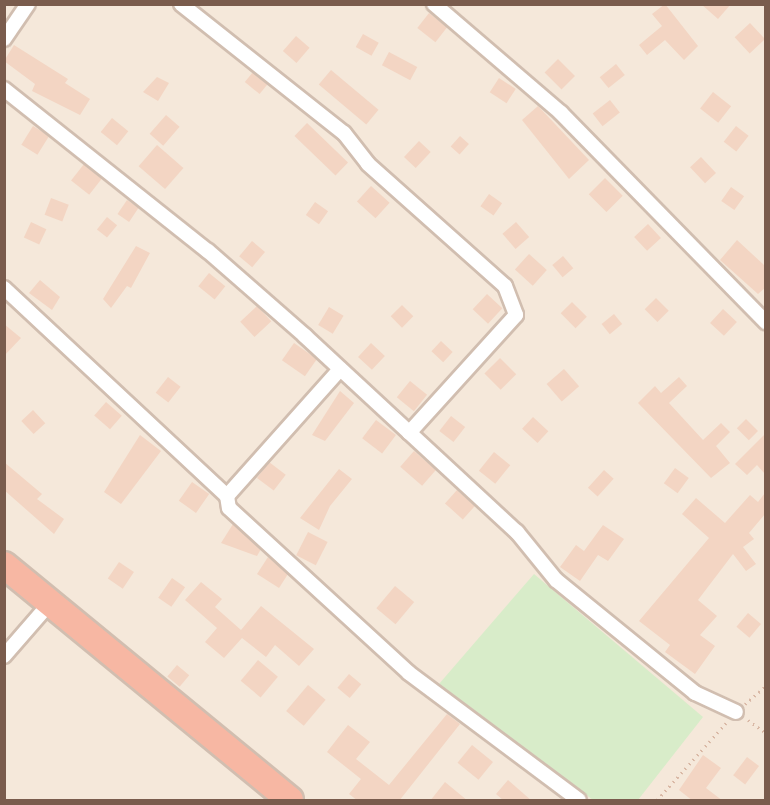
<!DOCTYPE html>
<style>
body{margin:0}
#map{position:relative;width:770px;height:805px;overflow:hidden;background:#fdf6ec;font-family:Manrope,sans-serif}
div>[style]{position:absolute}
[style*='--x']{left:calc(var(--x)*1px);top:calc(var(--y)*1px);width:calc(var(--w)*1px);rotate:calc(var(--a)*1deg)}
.residential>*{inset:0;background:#f5e8da;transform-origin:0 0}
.green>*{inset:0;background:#d8ecc9}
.building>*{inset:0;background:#f3d5c3;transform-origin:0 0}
.path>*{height:3px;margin-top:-1.5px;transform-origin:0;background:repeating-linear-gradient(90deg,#d9b8a5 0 1.5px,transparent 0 6px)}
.roads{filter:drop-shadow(2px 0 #d1beb0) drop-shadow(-2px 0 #d1beb0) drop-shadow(0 2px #d1beb0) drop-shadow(0 -2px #d1beb0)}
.street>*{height:14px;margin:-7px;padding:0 7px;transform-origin:7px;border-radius:7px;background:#fff}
.highway>*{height:26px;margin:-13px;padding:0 13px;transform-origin:13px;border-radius:13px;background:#f7b7a3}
span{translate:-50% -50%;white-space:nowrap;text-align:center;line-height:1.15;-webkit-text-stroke:6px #fffaf3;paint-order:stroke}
.frame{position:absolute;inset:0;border:6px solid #7a5c4d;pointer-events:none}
</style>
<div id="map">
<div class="residential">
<i style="left:5px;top:5px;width:760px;height:795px"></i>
</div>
<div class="green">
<i style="clip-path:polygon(534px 574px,703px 717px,638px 800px,593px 800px,439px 684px)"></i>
</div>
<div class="building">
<i style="clip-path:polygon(665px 4px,698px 46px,684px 60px,665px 40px,647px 55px,639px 45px,662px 26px,652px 14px)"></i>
<i style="clip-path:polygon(701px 4px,731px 4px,718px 19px)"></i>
<i style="left:429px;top:13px;width:23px;height:19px;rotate:38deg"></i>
<i style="left:750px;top:23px;width:22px;height:21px;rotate:47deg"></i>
<i style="left:363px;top:34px;width:18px;height:15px;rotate:29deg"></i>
<i style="left:296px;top:36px;width:18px;height:20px;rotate:41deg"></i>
<i style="clip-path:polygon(14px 45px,68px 79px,65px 83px,90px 99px,80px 115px,32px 91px,35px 84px,4px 61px)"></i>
<i style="left:389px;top:52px;width:32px;height:15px;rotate:28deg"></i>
<i style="left:558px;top:59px;width:24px;height:19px;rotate:45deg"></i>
<i style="left:616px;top:64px;width:14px;height:21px;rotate:51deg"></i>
<i style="left:331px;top:70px;width:62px;height:19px;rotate:40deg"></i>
<i style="left:253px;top:72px;width:19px;height:13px;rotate:39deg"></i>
<i style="clip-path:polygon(157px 77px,169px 83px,158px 101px,143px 92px)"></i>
<i style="left:499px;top:78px;width:20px;height:17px;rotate:33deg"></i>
<i style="left:713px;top:92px;width:23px;height:21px;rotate:38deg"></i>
<i style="left:610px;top:100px;width:16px;height:22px;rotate:52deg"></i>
<i style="clip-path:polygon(538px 106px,589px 160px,569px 179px,522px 120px)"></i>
<i style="left:166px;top:115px;width:18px;height:25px;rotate:41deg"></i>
<i style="left:112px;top:118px;width:21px;height:18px;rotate:39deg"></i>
<i style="left:307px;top:123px;width:57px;height:18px;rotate:44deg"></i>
<i style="left:33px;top:126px;width:19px;height:22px;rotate:32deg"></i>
<i style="left:736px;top:126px;width:16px;height:20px;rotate:38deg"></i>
<i style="left:460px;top:136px;width:12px;height:14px;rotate:42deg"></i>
<i style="left:419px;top:141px;width:16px;height:22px;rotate:43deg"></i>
<i style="left:157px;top:145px;width:35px;height:28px;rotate:41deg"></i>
<i style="left:701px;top:157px;width:22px;height:15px;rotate:47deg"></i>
<i style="left:84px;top:164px;width:23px;height:21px;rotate:38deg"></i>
<i style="left:605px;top:178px;width:25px;height:23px;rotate:45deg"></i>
<i style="left:371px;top:186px;width:25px;height:21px;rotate:42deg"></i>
<i style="left:731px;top:187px;width:16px;height:17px;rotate:35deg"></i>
<i style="left:489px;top:194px;width:16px;height:15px;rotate:35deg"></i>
<i style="left:51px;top:198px;width:19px;height:18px;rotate:21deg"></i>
<i style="left:127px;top:200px;width:14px;height:17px;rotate:34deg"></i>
<i style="left:315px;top:202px;width:16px;height:16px;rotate:35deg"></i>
<i style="left:107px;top:217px;width:13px;height:16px;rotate:39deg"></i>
<i style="left:31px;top:222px;width:17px;height:17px;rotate:25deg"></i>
<i style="left:516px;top:222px;width:20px;height:18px;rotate:49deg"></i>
<i style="left:648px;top:224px;width:19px;height:19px;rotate:47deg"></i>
<i style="clip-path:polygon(737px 240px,765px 266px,765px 288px,758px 294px,720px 260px)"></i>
<i style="left:252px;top:241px;width:17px;height:20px;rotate:40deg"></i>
<i style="clip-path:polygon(136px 246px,150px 253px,131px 288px,127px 286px,111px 308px,103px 299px)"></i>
<i style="left:529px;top:254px;width:24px;height:21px;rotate:42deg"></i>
<i style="left:563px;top:256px;width:16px;height:14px;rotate:50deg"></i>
<i style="left:209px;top:273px;width:21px;height:17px;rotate:39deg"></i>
<i style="clip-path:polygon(40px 280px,60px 297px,52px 310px,29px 293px)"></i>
<i style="left:487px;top:294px;width:21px;height:21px;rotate:43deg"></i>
<i style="left:656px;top:298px;width:18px;height:16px;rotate:45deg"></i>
<i style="left:572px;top:302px;width:21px;height:16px;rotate:45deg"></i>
<i style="left:402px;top:305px;width:16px;height:16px;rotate:45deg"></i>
<i style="left:257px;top:306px;width:21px;height:23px;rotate:47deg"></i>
<i style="left:329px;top:307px;width:17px;height:21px;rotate:31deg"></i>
<i style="left:723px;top:309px;width:19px;height:19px;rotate:43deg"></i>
<i style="left:614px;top:314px;width:13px;height:16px;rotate:51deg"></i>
<i style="clip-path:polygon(4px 324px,21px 338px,4px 356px)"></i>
<i style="left:441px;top:341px;width:16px;height:14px;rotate:43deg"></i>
<i style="left:294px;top:343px;width:28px;height:21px;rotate:35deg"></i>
<i style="left:371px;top:343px;width:19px;height:19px;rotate:43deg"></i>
<i style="left:500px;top:358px;width:23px;height:22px;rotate:45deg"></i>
<i style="left:564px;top:369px;width:23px;height:23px;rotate:49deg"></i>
<i style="left:168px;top:377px;width:16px;height:20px;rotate:38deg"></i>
<i style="clip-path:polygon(679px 377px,687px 386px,669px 403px,703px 440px,721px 423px,730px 432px,716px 446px,730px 463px,711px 478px,638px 403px,655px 386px,661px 393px)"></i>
<i style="left:410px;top:381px;width:22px;height:21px;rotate:39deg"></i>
<i style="clip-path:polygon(340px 391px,354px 403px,325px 441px,312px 435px)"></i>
<i style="left:106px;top:402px;width:21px;height:18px;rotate:41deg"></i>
<i style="left:33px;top:410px;width:18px;height:16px;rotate:47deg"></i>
<i style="left:451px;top:416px;width:18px;height:19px;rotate:38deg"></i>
<i style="left:533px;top:417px;width:21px;height:16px;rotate:43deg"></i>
<i style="left:746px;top:419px;width:17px;height:13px;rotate:45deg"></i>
<i style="left:376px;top:420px;width:25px;height:23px;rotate:37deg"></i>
<i style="clip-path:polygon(765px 434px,765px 474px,757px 465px,747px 475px,735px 464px)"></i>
<i style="clip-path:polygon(140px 435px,161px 451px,121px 504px,104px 492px)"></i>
<i style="left:414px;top:451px;width:29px;height:21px;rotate:41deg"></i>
<i style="left:494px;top:452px;width:21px;height:24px;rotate:39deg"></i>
<i style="clip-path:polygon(4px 462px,42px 494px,37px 499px,64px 519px,54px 534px,4px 490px)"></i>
<i style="left:269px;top:462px;width:21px;height:20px;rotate:37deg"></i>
<i style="left:675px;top:468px;width:17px;height:19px;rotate:36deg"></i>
<i style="clip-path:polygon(339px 469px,352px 479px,330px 506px,319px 530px,300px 518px)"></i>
<i style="left:604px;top:470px;width:13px;height:24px;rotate:42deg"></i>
<i style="left:192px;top:482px;width:21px;height:23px;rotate:35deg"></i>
<i style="left:457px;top:490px;width:24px;height:18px;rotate:42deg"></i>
<i style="clip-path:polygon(765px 493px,765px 514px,749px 533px,754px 539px,743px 547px,756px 564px,746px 571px,733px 554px,698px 600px,717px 616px,700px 635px,715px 646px,695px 674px,665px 652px,670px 645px,639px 621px,709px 538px,682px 514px,696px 498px,725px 523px,750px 495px,758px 502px)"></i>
<i style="clip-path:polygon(233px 524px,261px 549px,257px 556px,221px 543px)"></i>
<i style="clip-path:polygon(603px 525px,624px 539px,608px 561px,598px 555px,580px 581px,560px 567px,576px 545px,584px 551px)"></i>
<i style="left:308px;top:532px;width:22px;height:26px;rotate:27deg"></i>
<i style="clip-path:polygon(268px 557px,288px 574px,279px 588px,257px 574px)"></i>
<i style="left:119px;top:562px;width:18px;height:20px;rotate:34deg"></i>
<i style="left:172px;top:578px;width:16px;height:24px;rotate:35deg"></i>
<i style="clip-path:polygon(201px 582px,222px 599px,215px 607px,241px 630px,261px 606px,314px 649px,299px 666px,275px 645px,266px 657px,242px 638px,224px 658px,205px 642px,217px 628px,185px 600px)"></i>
<i style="left:395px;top:586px;width:25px;height:29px;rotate:40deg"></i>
<i style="left:748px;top:613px;width:17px;height:18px;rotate:40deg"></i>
<i style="left:258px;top:660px;width:26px;height:27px;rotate:40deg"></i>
<i style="left:177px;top:665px;width:16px;height:15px;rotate:40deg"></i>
<i style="left:349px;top:674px;width:16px;height:18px;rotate:40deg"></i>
<i style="left:308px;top:685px;width:23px;height:34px;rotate:40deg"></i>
<i style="clip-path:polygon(447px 714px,460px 724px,399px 801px,358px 801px,349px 794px,361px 779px,327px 752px,348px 725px,370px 742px,356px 759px,389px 785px)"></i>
<i style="left:472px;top:745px;width:27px;height:23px;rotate:39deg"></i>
<i style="clip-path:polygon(703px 755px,721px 768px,706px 788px,723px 801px,693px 801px,679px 790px)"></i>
<i style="left:747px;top:757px;width:15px;height:23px;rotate:37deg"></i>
<i style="clip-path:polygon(508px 780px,532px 801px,504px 801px,496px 794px)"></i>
<i style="clip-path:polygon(445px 782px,468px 801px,430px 801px)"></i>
</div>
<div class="path">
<i style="--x:745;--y:704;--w:28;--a:-41"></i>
<i style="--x:748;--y:720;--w:22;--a:36"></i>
<i style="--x:657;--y:800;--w:106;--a:-48.1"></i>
</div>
<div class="roads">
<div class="street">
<i style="--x:181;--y:4;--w:208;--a:38.4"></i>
<i style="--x:344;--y:133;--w:39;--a:52"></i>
<i style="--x:368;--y:164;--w:183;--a:41.7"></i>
<i style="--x:505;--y:286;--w:31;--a:69"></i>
<i style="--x:516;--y:315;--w:159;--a:132.2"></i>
<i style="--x:434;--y:4;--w:167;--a:40.6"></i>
<i style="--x:561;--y:113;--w:293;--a:45.6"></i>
<i style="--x:4;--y:39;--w:42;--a:-55.6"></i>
<i style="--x:4;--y:89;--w:260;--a:38.5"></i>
<i style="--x:208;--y:251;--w:129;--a:41.2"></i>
<i style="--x:305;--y:336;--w:289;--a:42.8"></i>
<i style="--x:517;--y:532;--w:62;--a:50.9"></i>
<i style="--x:556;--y:580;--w:179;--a:39.1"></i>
<i style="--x:695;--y:693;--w:45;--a:24.9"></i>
<i style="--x:4;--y:288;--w:305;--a:43"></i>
<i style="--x:227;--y:496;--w:12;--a:81"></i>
<i style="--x:229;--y:508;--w:244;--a:42.5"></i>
<i style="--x:409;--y:673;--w:212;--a:36.8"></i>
<i style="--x:227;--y:496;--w:170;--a:-48.3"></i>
<i style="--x:4;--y:656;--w:70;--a:-49"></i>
</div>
<div class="highway">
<i style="--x:4;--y:565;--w:370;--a:39.4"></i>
</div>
</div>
<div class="frame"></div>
</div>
